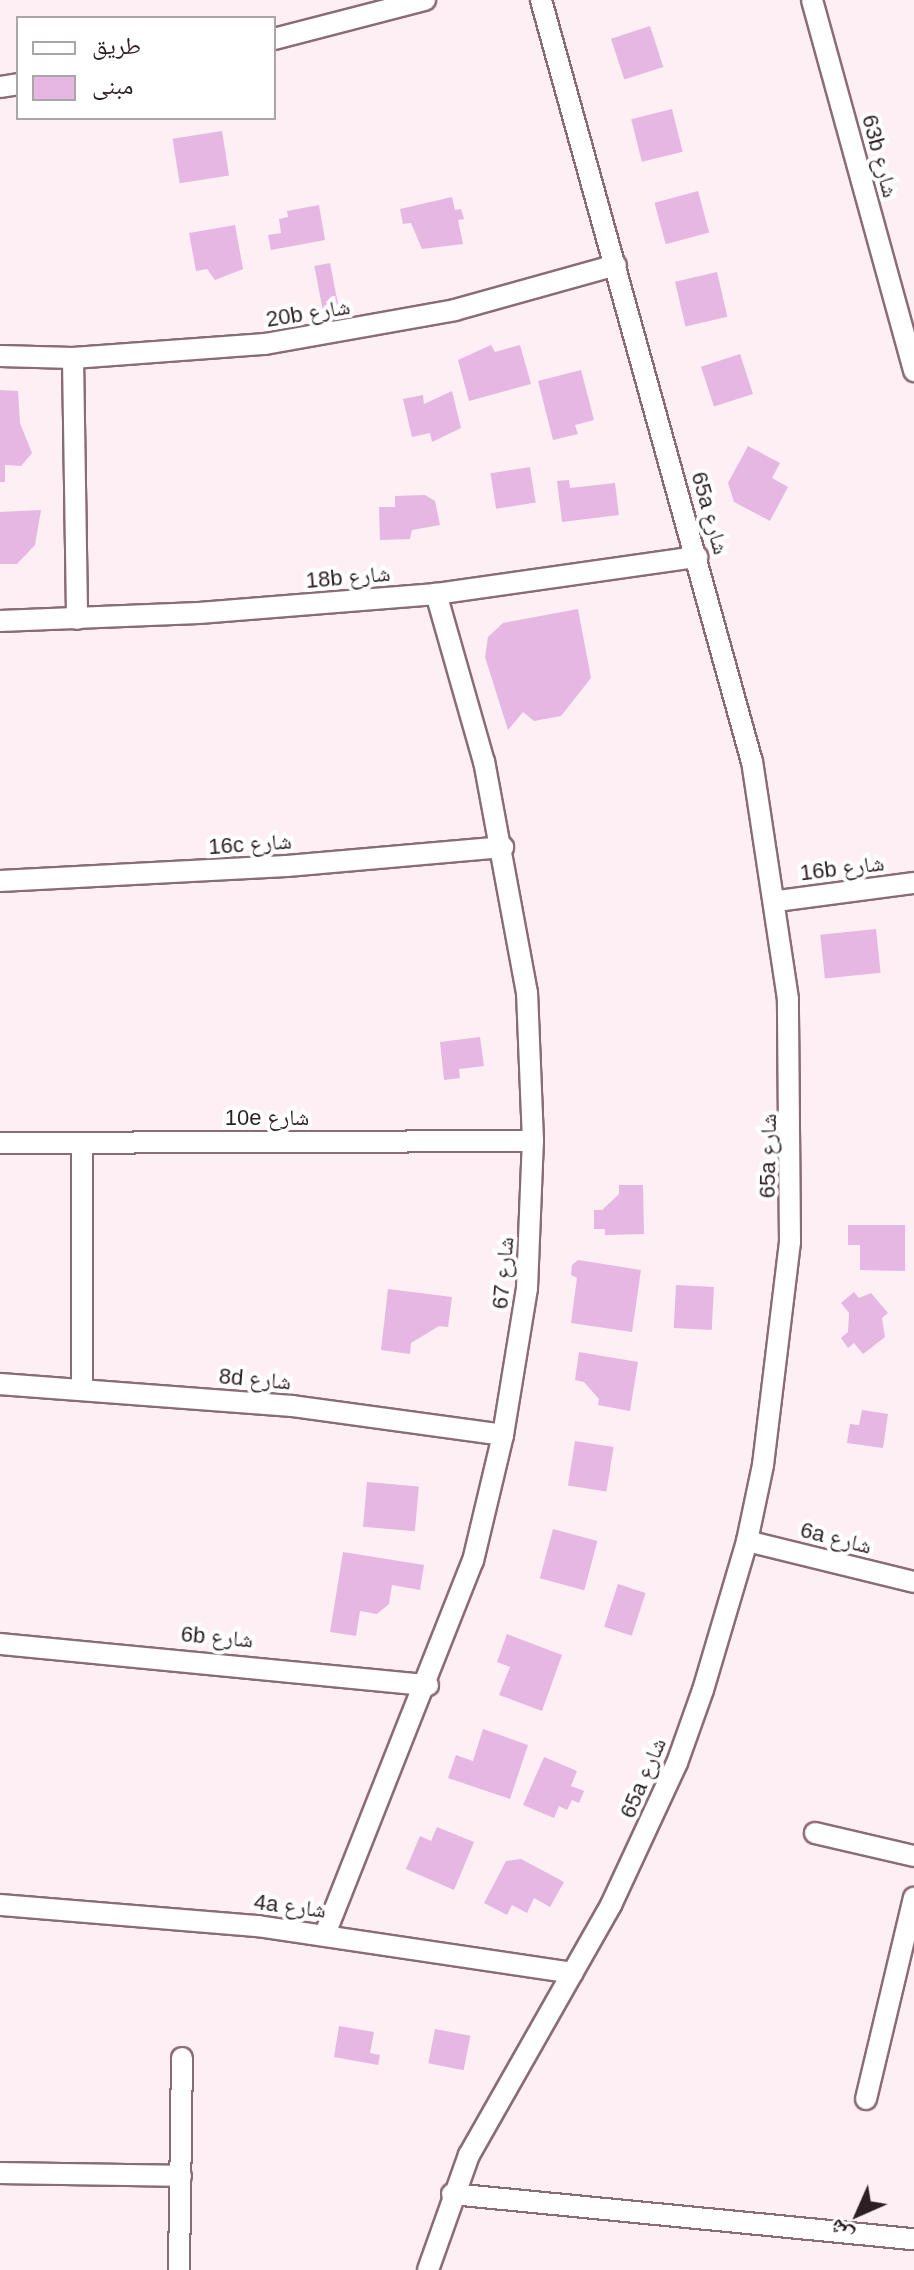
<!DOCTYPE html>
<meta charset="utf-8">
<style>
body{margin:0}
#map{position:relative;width:914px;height:2270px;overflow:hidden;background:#fdeff4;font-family:Arial,"Noto Naskh Arabic",sans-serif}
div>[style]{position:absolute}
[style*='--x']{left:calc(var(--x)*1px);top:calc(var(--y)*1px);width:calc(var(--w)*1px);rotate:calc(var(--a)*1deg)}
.building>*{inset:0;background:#e5b7e2;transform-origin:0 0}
.roads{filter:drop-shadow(2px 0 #8a6c77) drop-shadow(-2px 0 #8a6c77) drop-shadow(0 2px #8a6c77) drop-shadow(0 -2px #8a6c77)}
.minor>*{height:20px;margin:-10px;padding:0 10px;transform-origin:10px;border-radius:10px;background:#fff}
span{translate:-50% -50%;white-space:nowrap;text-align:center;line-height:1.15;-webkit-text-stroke:8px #fff;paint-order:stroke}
.street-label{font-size:22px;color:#2c1f24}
.legend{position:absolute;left:16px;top:16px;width:260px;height:104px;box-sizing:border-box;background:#fff;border:2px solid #aba5a7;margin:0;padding:10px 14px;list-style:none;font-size:24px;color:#2c1f24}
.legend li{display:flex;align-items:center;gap:16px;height:40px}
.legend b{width:40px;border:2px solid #aba5a7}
.north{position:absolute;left:818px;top:2174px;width:80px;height:80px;-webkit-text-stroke:6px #fff;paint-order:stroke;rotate:225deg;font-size:22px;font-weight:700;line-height:32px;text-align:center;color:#2c1f24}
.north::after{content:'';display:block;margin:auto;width:28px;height:36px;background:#2c1f24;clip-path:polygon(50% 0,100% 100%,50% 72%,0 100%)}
</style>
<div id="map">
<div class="building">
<i style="left:650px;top:26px;width:43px;height:41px;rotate:72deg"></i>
<i style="left:672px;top:109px;width:44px;height:42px;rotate:76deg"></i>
<i style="left:222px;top:131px;width:45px;height:50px;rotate:81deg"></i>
<i style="left:698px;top:191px;width:43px;height:45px;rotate:75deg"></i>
<i style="clip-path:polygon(452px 197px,455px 210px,461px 209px,464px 219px,458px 220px,463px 244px,422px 249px,411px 223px,403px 224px,400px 209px)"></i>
<i style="clip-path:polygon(319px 205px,325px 240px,271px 250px,268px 235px,281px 233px,279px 219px,288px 217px,287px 211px)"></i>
<i style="clip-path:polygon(235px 225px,243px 269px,215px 280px,207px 269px,196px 271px,189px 233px)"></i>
<i style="left:330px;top:263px;width:44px;height:16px;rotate:79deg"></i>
<i style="left:717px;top:272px;width:46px;height:43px;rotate:77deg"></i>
<i style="clip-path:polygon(491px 345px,495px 352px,520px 345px,531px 384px,469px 401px,458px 360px)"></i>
<i style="left:740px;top:354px;width:42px;height:41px;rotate:72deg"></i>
<i style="clip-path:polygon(581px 370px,594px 420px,575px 425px,578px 434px,553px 440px,538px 381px)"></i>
<i style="clip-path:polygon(0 390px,18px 391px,20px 423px,32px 453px,21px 466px,5px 465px,5px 482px,0 482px)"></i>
<i style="clip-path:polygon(452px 391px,461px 428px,432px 442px,430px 433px,412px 437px,403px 399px,423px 395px,424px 404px)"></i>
<i style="clip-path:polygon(748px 446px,780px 463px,772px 478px,788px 487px,770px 521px,734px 502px,728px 483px)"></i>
<i style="left:530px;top:467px;width:36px;height:40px;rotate:81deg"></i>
<i style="clip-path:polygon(569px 480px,570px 488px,615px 483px,619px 515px,562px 522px,557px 481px)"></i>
<i style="clip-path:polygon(425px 495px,435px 501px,440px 525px,412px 530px,410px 539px,380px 540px,379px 507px,395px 507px,395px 496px)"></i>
<i style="clip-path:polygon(41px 510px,35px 545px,17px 564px,0 564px,0 512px)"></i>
<i style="clip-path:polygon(578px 609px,591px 678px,561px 716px,534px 721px,523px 712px,508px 730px,485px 657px,488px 637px,503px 623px)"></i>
<i style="left:876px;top:929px;width:44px;height:56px;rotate:84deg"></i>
<i style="clip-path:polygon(480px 1037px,484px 1066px,459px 1069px,460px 1078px,444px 1080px,440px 1042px)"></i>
<i style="clip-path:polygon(619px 1185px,643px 1185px,644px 1234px,605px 1235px,605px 1229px,594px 1229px,594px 1210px,602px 1210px,619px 1194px)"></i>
<i style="clip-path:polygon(848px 1225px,905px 1225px,905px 1271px,860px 1270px,860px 1245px,848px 1245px)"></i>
<i style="clip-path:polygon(578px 1260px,641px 1270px,632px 1332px,571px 1323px,577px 1278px,571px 1275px,572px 1265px)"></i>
<i style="left:676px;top:1285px;width:38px;height:43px;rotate:3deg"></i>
<i style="clip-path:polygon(388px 1289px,452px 1297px,448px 1327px,439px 1326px,411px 1343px,410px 1354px,381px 1350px)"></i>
<i style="clip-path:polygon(854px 1292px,859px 1298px,871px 1293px,888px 1313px,882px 1318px,885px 1337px,863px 1354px,854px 1343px,848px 1348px,841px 1338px,848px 1332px,849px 1313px,841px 1303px)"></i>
<i style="clip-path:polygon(579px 1352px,638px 1362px,630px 1411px,598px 1405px,599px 1399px,584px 1382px,575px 1380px)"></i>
<i style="clip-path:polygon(862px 1410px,888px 1414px,883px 1448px,847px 1443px,850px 1424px,859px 1425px)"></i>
<i style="left:575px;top:1441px;width:39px;height:45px;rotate:9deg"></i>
<i style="left:367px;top:1482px;width:52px;height:45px;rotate:5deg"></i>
<i style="left:553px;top:1529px;width:46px;height:51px;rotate:15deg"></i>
<i style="clip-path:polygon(343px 1552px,424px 1565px,420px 1590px,392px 1585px,389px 1604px,377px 1614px,360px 1611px,356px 1636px,330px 1632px)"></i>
<i style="left:618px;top:1584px;width:29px;height:45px;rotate:18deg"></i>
<i style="clip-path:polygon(507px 1634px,562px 1655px,542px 1711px,499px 1695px,510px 1667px,497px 1662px)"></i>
<i style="clip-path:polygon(483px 1729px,528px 1745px,510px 1799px,448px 1778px,456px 1755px,473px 1761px)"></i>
<i style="clip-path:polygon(544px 1757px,577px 1771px,571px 1786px,584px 1791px,579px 1803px,572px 1800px,567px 1810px,559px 1806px,554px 1818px,523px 1805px)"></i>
<i style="clip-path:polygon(437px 1827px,474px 1842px,454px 1890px,406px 1869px,420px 1836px,431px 1841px)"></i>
<i style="clip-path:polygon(521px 1859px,564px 1882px,550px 1907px,534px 1898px,527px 1913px,512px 1905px,507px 1915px,484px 1903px,506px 1861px)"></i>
<i style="clip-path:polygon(339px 2026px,374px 2032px,370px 2053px,380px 2055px,378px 2065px,334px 2057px)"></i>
<i style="left:435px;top:2029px;width:36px;height:35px;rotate:11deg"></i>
</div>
<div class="roads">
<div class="minor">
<i style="--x:812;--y:0;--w:385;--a:74.6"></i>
<i style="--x:274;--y:39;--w:156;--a:-14.5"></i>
<i style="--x:0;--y:87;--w:18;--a:-9"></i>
<i style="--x:0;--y:356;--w:73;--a:1.6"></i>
<i style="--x:73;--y:358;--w:193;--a:-4.2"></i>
<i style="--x:265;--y:344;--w:193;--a:-10.1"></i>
<i style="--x:455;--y:310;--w:167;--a:-15.6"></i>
<i style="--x:73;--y:358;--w:261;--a:89.1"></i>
<i style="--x:0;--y:621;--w:199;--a:-2.3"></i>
<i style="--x:199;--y:613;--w:238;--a:-4.6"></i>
<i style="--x:436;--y:594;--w:264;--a:-8.1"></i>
<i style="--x:0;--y:881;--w:287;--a:-3"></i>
<i style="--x:287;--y:866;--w:217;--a:-5"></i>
<i style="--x:777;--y:901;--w:138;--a:-7.5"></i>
<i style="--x:0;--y:1143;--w:533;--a:-0.21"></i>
<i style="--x:82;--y:1143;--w:246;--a:90"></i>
<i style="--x:0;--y:1384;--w:293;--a:4.3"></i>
<i style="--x:292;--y:1406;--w:213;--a:7.8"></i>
<i style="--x:747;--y:1541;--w:172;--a:13.8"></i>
<i style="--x:0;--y:1644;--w:430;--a:5.5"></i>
<i style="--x:815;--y:1833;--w:102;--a:13.1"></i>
<i style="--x:0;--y:1905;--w:259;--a:4.7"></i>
<i style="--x:258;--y:1926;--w:318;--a:8.5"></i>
<i style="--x:325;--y:1934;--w:401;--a:-68.4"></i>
<i style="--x:473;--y:1561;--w:130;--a:-76.6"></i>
<i style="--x:503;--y:1435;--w:149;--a:-80.7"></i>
<i style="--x:527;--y:1288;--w:147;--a:-87.7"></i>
<i style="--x:533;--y:1141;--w:148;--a:-92.3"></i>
<i style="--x:527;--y:993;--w:235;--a:-100.5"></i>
<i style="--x:484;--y:762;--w:175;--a:-105.9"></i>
<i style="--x:866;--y:2099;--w:207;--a:-76.6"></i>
<i style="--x:0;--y:2173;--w:181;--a:0.9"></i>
<i style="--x:452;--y:2194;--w:464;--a:5.6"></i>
<i style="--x:179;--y:2270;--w:212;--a:-89.2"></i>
<i style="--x:428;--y:2270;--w:122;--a:-70.4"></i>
<i style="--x:469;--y:2155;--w:288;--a:-60.4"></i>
<i style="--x:611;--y:1905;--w:157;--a:-65.1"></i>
<i style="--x:677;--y:1763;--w:77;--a:-70.4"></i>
<i style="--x:703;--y:1690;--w:155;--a:-73.5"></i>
<i style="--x:747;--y:1541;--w:78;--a:-78.1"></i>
<i style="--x:763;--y:1465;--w:225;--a:-83.1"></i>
<i style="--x:790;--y:1242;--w:243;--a:-90.5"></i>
<i style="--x:788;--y:999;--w:240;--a:-98.6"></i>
<i style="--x:752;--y:762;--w:791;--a:-105.48"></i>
</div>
</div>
<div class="street-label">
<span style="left:880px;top:156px;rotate:75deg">63b شارع</span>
<span style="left:308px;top:313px;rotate:-9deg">20b شارع</span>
<span style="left:710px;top:513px;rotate:74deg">65a شارع</span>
<span style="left:348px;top:577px;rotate:-5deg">18b شارع</span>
<span style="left:250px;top:844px;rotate:-4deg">16c شارع</span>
<span style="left:842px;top:868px;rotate:-7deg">16b شارع</span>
<span style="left:267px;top:1118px">10e شارع</span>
<span style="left:768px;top:1156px;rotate:-89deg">65a شارع</span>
<span style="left:503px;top:1273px;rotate:-85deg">شارع 67</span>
<span style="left:255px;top:1379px;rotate:5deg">8d شارع</span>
<span style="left:836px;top:1538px;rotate:14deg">6a شارع</span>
<span style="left:217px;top:1637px;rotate:5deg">6b شارع</span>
<span style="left:643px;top:1778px;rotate:-67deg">65a شارع</span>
<span style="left:290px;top:1906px;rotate:7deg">4a شارع</span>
</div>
<ul class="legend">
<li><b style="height:10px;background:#fff"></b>طريق</li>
<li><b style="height:22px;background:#e5b7e2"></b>مبنى</li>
</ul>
<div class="north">ش</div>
</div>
